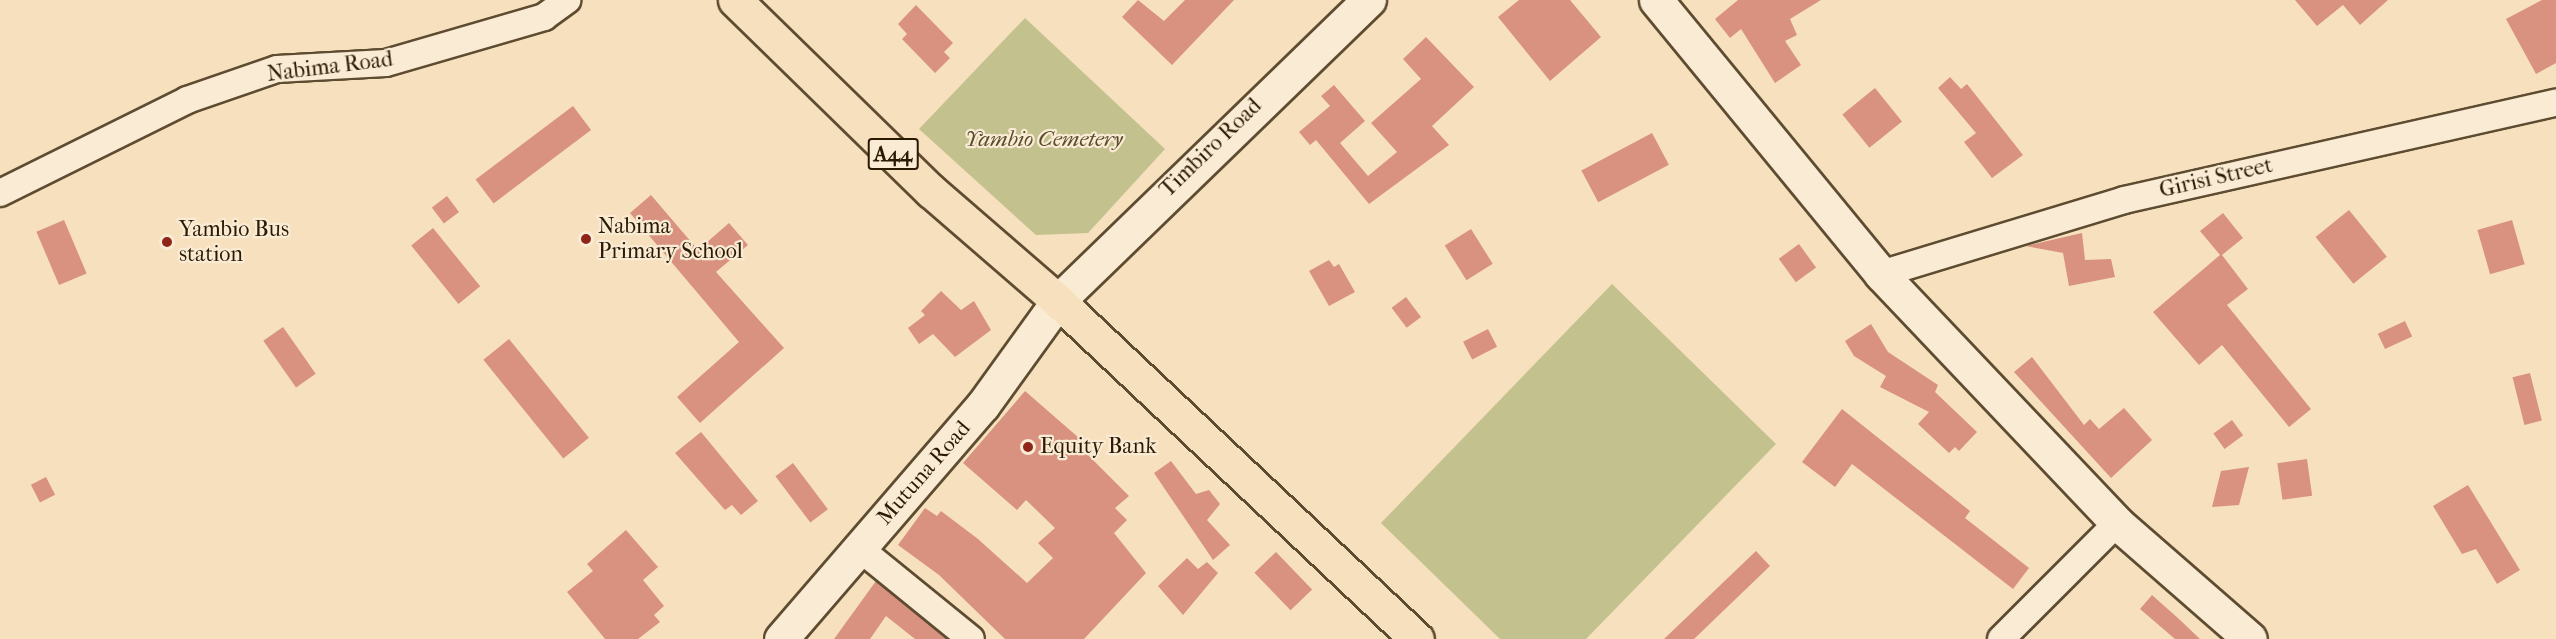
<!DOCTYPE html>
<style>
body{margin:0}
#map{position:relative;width:2556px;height:639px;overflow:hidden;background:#f7e0be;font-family:"IM FELL French Canon",serif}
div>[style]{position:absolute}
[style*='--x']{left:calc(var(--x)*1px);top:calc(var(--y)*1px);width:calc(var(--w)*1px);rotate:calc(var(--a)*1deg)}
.green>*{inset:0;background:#c3c18e}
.building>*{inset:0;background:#d9927f;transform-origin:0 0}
.roads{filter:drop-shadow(2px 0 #5e4c31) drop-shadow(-2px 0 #5e4c31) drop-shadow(0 2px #5e4c31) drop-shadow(0 -2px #5e4c31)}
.minor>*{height:26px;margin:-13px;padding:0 13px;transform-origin:13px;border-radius:13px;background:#faebd5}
.tertiary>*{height:33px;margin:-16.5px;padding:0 16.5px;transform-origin:16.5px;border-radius:16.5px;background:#faebd5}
.secondary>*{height:33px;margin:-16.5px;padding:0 16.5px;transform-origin:16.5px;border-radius:16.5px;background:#faebd5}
.primary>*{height:33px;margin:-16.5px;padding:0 16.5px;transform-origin:16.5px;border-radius:16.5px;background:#f7e0be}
.dots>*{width:16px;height:16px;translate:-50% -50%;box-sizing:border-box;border:3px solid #faebd5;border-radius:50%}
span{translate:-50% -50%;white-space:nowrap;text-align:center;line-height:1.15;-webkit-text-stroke:4.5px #faebd5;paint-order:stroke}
.shield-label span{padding:2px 4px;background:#faebd5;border:2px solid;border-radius:4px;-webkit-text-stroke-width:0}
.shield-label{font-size:21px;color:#2b1a02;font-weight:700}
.street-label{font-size:22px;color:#2b1a02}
.park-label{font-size:22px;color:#594c2c;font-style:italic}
.poi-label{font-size:22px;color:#2b1a02}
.left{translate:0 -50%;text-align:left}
</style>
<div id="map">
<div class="green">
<i style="clip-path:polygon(1025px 18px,1165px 149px,1088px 233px,1036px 235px,919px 129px)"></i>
<i style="clip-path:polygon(1612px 284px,1776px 444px,1586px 639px,1500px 639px,1381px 523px)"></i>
</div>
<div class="building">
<i style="clip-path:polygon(1138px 0,1164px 21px,1185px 0,1234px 0,1172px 65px,1122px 17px)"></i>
<i style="clip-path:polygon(1519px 0,1570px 0,1601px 37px,1550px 81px,1498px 17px)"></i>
<i style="clip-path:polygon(1738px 0,1821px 0,1790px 19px,1797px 35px,1785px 41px,1801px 65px,1775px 83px,1741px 29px,1730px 38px,1715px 19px)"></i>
<i style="clip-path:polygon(2295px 0,2388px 0,2360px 25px,2343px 5px,2317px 26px)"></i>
<i style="clip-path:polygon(2542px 0,2556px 0,2556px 63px,2536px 74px,2506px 19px)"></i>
<i style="clip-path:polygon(916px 5px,953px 43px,944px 52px,950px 58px,935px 73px,902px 39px,907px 34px,898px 24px)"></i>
<i style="clip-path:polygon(1426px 37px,1474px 87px,1432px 126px,1449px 145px,1369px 204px,1316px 140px,1310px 145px,1299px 132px,1330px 106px,1321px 96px,1334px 85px,1365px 121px,1340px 143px,1368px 176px,1397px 152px,1371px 123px,1421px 79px,1403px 59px)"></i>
<i style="clip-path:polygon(1950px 77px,1961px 89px,1967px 84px,2023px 155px,1992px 178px,1964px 142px,1976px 133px,1938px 88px)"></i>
<i style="left:1875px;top:88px;width:43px;height:42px;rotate:51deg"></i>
<i style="left:573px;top:106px;width:30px;height:122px;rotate:53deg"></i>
<i style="left:1652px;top:133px;width:36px;height:80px;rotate:62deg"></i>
<i style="clip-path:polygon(651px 195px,698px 250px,729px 223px,748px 245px,716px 272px,784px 348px,700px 423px,677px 397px,739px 342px,630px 213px)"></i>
<i style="left:447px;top:196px;width:20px;height:19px;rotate:53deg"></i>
<i style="left:2349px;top:210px;width:60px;height:43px;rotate:51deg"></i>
<i style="clip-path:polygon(2223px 213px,2243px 238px,2222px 255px,2248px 289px,2227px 305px,2311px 409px,2289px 427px,2222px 345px,2199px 365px,2153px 312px,2220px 255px,2200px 231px)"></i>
<i style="left:64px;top:220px;width:58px;height:30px;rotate:67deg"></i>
<i style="left:2512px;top:220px;width:46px;height:36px;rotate:74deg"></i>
<i style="left:433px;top:228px;width:75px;height:28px;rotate:51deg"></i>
<i style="left:1471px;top:229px;width:41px;height:31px;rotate:58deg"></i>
<i style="clip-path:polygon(2082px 233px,2085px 260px,2111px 259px,2115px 277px,2069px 286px,2063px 253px,2026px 246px)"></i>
<i style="left:1799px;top:244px;width:29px;height:25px;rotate:54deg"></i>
<i style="clip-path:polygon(1329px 260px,1334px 267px,1339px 264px,1355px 292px,1329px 306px,1309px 271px)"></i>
<i style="clip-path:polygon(941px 291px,961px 310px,974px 301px,991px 330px,955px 357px,933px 334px,919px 344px,908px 328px,925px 315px,921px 311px)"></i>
<i style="left:1406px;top:297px;width:25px;height:18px;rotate:53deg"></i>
<i style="left:2405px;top:321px;width:17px;height:30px;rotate:65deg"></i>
<i style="clip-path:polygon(1871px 324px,1888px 352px,1938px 385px,1935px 392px,1977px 432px,1959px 451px,1955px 447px,1949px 453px,1918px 424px,1929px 412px,1880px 387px,1886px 376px,1854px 356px,1845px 341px)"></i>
<i style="left:283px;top:327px;width:57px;height:24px;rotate:55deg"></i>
<i style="left:1488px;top:329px;width:20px;height:28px;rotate:63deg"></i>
<i style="left:509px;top:339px;width:127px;height:33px;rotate:51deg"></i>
<i style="clip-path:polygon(2032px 357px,2084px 425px,2090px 419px,2099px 429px,2124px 408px,2152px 440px,2111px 478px,2014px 372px)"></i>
<i style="left:2530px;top:373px;width:49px;height:18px;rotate:76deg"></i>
<i style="clip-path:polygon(1025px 391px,1079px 438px,1075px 442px,1129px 496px,1115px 508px,1127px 520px,1114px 533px,1146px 573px,1084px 639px,1005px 639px,939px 575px,898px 545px,925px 508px,937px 516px,941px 511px,978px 539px,1027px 583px,1053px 558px,1038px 543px,1055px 528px,1026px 500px,1017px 510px,963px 463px)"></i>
<i style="clip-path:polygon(1842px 409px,1970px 511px,1965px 518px,2029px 568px,2013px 589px,1852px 464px,1835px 487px,1802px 462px)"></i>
<i style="left:2232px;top:420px;width:19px;height:23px;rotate:54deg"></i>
<i style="clip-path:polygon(701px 432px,758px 501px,741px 515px,732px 505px,725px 510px,675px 453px)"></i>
<i style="left:2307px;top:459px;width:37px;height:30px;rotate:82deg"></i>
<i style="clip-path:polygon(1171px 461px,1196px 494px,1209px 490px,1220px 504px,1207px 520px,1230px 545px,1213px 560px,1154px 473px)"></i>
<i style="left:793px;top:463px;width:58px;height:22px;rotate:53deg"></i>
<i style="clip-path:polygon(2249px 467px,2239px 505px,2212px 507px,2221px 471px)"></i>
<i style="left:46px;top:477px;width:20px;height:17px;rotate:63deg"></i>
<i style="clip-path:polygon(2468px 485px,2520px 570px,2497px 584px,2476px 549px,2462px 554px,2433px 506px)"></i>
<i style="clip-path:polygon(626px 530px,658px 567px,643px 580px,664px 606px,654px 615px,660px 622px,638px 639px,605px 639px,567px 592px,593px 571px,587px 564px)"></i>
<i style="clip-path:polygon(1756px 551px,1770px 566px,1694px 639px,1664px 639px)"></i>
<i style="left:1276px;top:552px;width:52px;height:30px;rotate:46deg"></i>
<i style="clip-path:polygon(1187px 558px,1198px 569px,1207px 562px,1218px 573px,1183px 615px,1158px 586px)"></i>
<i style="clip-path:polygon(876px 581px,947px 639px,915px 639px,886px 616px,870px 639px,834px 639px)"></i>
<i style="clip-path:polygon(2152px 595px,2179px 619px,2200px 639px,2175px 639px,2140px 609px)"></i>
</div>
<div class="roads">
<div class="minor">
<i style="--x:0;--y:193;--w:209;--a:-26.4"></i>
<i style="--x:187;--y:100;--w:95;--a:-19"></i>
<i style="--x:277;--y:69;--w:109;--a:-3.2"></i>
<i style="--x:386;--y:63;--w:165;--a:-16.2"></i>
<i style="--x:544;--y:17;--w:29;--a:-36"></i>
<i style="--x:1881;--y:274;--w:254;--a:-16.9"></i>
<i style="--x:2124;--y:200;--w:443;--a:-12.7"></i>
<i style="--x:859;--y:548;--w:144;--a:39.1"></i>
<i style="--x:2001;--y:639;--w:164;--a:-45"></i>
</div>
<div class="tertiary">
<i style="--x:1656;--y:0;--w:355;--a:50.6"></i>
<i style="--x:1881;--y:274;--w:343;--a:46.5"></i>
<i style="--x:2117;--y:523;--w:176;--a:41.1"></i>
<i style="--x:781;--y:639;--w:309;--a:-49.2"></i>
<i style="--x:983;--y:405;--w:128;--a:-54.2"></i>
</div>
<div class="secondary">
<i style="--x:1058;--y:301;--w:433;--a:-44.1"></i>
</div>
<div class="primary">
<i style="--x:735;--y:0;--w:274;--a:44.3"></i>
<i style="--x:931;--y:191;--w:168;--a:40.9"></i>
<i style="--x:1058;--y:301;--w:493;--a:43.3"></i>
</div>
</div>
<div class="dots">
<i style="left:586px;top:239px;background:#8f2418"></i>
<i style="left:167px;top:242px;background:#8f2418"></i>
<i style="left:1028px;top:447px;background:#8f2418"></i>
</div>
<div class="shield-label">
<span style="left:893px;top:154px">A44</span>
</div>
<div class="street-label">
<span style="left:330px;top:67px;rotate:-7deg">Nabima Road</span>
<span style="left:1211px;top:148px;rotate:-44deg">Timbiro Road</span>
<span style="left:2216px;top:178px;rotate:-13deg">Girisi Street</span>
<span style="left:924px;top:473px;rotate:-49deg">Mutuna Road</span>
</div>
<div class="park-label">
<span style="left:1044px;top:140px">Yambio Cemetery</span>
</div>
<div class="poi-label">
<span class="left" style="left:598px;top:239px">Nabima<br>Primary School</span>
<span class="left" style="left:179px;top:242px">Yambio Bus<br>station</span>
<span class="left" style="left:1040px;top:447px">Equity Bank</span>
</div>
</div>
